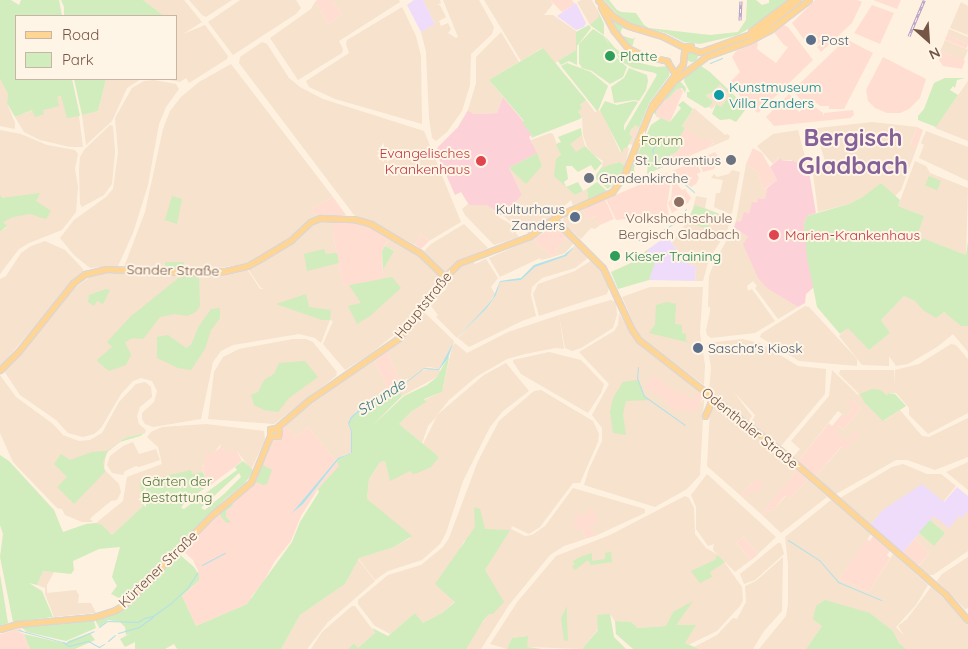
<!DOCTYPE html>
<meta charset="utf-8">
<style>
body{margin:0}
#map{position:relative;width:968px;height:649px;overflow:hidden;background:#fef1df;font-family:Quicksand,sans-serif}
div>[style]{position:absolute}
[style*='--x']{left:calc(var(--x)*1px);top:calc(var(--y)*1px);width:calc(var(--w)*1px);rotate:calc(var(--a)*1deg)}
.residential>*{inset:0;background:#f6e2cd;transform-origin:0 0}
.commercial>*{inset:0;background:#ffded1;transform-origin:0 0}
.education>*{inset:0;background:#eedcfa}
.medical>*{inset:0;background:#fcd1d7}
.green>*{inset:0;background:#d1ecbd;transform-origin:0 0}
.round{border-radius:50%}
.water>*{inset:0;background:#b2e1e8}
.stream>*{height:1px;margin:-0.5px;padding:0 0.5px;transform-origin:0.5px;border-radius:0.5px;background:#b2e1e8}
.roads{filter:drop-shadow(1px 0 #ded6d2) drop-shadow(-1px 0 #ded6d2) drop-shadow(0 1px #ded6d2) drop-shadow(0 -1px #ded6d2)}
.major>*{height:5px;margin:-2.5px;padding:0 2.5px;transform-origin:2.5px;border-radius:2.5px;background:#ffd594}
.rail>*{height:3px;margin-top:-1.5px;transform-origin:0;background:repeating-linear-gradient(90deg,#fff5e6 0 4px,#b39ec7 0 8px);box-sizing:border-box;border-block:1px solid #b39ec7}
.dots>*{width:14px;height:14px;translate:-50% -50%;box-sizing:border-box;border:2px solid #fff5e6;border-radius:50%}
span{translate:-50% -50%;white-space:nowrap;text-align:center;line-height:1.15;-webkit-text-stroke:4px #fff5e6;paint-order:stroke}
.service-label{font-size:14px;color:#4e5e75}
.left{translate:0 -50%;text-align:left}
.right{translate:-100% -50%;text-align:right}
.leisure-label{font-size:14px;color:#27864d}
.culture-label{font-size:14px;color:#0d838f}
.park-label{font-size:14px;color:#517c3c}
.health-label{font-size:14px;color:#be3a42}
.worship-label{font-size:14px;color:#5b616d}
.education-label{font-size:14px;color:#785e54}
.street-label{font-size:14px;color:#755545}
.water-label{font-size:15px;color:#3b7983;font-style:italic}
.town-label{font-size:24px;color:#856099;font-weight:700}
.legend{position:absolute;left:15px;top:15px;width:162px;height:65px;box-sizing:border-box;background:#fff5e6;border:1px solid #c8b5a6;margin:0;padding:6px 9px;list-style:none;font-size:15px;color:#755545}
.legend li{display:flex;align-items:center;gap:10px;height:25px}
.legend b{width:25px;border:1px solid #c8b5a6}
.north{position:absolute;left:903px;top:15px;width:50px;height:50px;-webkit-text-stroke:4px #fff5e6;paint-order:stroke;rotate:154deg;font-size:14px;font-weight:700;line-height:20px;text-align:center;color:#755545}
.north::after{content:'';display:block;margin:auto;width:18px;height:22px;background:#755545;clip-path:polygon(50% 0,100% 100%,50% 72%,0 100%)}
</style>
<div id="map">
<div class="residential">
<i style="clip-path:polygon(143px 0,184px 0,202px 22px,183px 34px,205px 25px,228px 56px,227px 59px,189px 83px,186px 78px,180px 82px,165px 79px,176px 79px,176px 16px,164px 16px)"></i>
<i style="clip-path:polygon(189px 0,232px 0,206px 17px,202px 15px)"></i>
<i style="clip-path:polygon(240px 0,296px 0,301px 8px,296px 14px,233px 55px,208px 22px)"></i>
<i style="clip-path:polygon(332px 0,399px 0,400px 2px,339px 41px,343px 49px,342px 53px,298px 80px,270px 38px,311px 9px,315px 2px,328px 24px,342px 15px)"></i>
<i style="clip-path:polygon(423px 0,440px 0,441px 3px,437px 5px,440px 5px,446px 17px,439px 21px,441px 26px,448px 23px,451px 29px,448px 33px,456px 38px,458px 37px,443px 0,479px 0,494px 27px,492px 34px,471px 54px,470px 85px,462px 111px,447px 132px,436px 141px,432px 138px,429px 118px,426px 52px,421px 32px,435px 24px)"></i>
<i style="clip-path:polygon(484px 0,550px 0,553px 4px,544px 15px,553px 15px,576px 31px,576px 50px,555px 63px,542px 48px,521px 61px)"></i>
<i style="clip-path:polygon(581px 0,592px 0,598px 11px,600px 17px,590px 25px,577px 2px)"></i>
<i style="clip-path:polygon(961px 2px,968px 6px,968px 35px,950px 28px)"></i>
<i style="clip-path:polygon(402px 7px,416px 36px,421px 56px,422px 124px,335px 99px,309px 87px,306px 81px,349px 53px,346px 44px,347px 40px)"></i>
<i style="clip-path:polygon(949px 29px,968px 37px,968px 44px,947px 35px)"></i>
<i style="clip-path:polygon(501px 32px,519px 62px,489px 80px,503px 97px,497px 113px,473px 114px,468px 110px,476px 83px,476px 57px)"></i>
<i style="left:945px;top:40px;width:25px;height:12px;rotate:23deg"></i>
<i style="clip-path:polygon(262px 42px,267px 44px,289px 78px,300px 87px,323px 99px,424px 131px,461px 222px,429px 241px,421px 234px,415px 245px,377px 224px,354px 215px,239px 63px,240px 57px)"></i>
<i style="clip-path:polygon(231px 64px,333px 197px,311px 209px,317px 216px,279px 245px,243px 264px,201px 271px,124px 267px,145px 212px,163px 129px,170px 111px,181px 97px,199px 82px)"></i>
<i style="clip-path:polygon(0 79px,8px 94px,7px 103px,15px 123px,15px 129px,0 126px)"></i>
<i style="clip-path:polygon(106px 79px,141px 79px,127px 88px,112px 121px,86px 145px,82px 115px,98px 111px)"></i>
<i style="clip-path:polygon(154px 80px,176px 84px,179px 89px,166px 107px,159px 124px,148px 185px,133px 233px,118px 266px,90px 268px,74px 255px,60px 238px,74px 220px,106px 197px,113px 189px,118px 152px,115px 118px,132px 88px,144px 81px)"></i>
<i style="clip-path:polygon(968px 81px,968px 141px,935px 128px)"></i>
<i style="clip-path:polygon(720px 83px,730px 95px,721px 107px,716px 104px,712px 109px,709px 107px,713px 102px,706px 97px,709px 93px,712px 94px)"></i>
<i style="clip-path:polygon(62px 96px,79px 116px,83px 147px,70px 147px,40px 140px,24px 132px,15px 117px,33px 110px,44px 114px,42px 110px,56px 97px)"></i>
<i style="clip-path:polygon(586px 100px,595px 112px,601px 110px,620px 152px,624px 148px,629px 148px,625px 166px,618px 162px,601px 170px,603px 161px,594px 155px,587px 147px,583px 135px,582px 117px,578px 112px,582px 108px,580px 105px)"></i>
<i style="clip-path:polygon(694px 108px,725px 135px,727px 134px,730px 136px,729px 139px,708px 148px,714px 143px,712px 140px,704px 142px,682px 126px)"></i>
<i style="clip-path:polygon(872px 122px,917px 127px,910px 145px,917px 147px,901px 190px,895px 196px,881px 183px,861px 198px,849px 204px,818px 212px,812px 166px,818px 164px,820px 172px,828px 170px,819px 142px,807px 145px,812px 141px,809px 129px)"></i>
<i style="clip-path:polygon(110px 125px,113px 126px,115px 152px,112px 184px,104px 195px,82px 207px,80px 204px,79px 169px,80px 157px,84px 150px)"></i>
<i style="clip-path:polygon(636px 125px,639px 128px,633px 145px,629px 144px,628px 134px)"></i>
<i style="clip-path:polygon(0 130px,21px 134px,47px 145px,75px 150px,78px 154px,75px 169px,78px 187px,76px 212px,62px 230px,29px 243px,19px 249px,0 274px,0 232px,7px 227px,3px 222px,0 195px)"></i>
<i style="clip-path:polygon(798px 130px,809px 172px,809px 173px,791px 160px,783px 161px,779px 158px,773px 164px,757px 146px,773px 134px)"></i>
<i style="clip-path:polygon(926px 131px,968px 147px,968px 181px,919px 158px,924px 145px,921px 143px)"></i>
<i style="clip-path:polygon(550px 133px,553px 134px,561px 155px,557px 178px,575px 195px,587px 189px,588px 199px,573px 205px,571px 200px,537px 230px,528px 234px,523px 221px,515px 226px,503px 215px,522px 195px,509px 168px,526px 183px,542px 166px,531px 140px)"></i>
<i style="clip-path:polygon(582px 135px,585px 146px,576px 153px,569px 144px)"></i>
<i style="clip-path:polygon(915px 161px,926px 166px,930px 173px,968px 188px,966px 255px,916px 236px,924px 216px,898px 206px)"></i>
<i style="clip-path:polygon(746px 164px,758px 172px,763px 190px,767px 188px,765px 199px,759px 198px,758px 203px,741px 223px,736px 221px)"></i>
<i style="clip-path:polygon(732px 170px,740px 172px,732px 213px,730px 214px,714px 207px,716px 193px,720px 193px,723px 180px,711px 178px,714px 174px,717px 177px,729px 174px)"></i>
<i style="clip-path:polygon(696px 196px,707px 198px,705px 208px,731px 219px,727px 231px,709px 259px,703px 281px,695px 281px,696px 266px,689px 265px,672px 243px,691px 216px)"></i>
<i style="clip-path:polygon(468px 204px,487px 204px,500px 218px,509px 223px,519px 237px,494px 245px,465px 215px,462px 209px)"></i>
<i style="clip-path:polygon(583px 209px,587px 220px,597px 216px,600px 225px,595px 229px,591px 228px,581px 239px,564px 224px,563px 220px,565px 216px)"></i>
<i style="clip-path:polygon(319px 221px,333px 221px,333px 234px,343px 286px,383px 279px,383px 270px,394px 251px,385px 246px,390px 236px,419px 255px,441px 276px,405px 326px,370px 354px,345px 370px,323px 344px,333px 321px,330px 320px,321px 343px,315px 338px,299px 334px,233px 345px,221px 351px,213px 362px,201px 419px,153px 427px,145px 424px,142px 419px,142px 413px,154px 402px,157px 391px,152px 381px,141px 378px,133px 381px,121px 394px,101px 428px,94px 434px,83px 437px,68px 433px,56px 420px,20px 395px,4px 371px,72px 290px,90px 277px,110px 272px,204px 276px,247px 269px,260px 289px,264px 289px,261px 288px,248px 269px,280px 251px)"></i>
<i style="clip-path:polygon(464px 224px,488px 248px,458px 261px,445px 273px,424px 252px,425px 250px,431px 244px)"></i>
<i style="clip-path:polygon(734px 227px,748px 237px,768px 289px,798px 307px,778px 319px,755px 288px,757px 286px,753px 281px,747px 286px,748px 291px,752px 289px,775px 321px,755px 333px,711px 338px,707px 335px,706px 330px,710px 312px,710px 307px,708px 307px,709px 276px,714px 263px)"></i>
<i style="clip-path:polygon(568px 237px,574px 243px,565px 253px,559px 255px,555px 251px)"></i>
<i style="clip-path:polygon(534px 238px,537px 244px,553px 257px,541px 260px,540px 258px,500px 277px,489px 258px)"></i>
<i style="clip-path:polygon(45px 241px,65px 250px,83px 269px,84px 273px,73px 281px,0 367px,0 279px,6px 276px,21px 253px,31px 246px)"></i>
<i style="clip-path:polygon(577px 245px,588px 258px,575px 268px,542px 278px,532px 287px,531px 295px,536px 316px,522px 321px,469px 347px,458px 338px,486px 309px,496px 295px,500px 282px,521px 280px,535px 267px,565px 256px)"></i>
<i style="clip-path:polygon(486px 259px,498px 278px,491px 287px,495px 294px,484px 310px,457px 338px,436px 317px,438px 315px,431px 306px,438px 299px,436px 296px,440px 291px,442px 293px,446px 289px,442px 284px,459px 267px,472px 260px,475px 264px)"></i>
<i style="clip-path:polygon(592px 260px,601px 269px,609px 288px,607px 294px,539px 316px,533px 294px,538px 284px,575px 271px)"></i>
<i style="clip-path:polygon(650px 287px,703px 287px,700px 333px,705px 365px,704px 385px,644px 340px,637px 331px,622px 297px)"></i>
<i style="clip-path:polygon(904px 296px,947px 314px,961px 326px,968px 326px,968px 352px,953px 334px,937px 347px,908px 364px,896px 366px,889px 356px,889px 366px,862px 365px,839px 336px,848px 327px,869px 350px,880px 341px,883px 347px,880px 341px,890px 333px,881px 320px)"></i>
<i style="clip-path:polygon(611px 300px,616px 302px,617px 315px,613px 328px,581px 348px,572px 351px,565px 348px,559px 315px)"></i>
<i style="clip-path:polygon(805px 306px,809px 307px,857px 359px,857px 366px,799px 361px,760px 337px,761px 334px)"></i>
<i style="clip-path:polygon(425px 313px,454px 341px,439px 369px,430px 367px,424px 368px,422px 371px,430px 368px,439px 370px,441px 371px,437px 377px,402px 396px,397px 387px,415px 376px,400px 384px,387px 350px,400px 340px)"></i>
<i style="clip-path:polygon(619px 313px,634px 338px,644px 349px,700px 391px,693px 401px,682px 391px,679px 394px,649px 380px,667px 400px,665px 403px,691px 411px,704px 399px,700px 475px,687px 489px,655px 507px,584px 485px,589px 469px,602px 441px,602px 428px,592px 415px,609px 384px,579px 352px,614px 331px,618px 325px)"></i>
<i style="clip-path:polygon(559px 315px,564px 349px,556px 348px,525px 354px,507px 359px,476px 377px,449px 400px,437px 415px,484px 375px,506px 363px,529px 391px,502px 412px,490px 427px,463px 481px,446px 533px,440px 544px,422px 560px,388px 571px,375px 580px,358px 558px,394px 547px,410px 538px,367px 499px,369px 479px,380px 462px,385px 461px,390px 480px,439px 457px,423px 444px,437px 416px,428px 426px,422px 443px,399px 424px,412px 411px,425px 402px,424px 400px,442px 392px,452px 347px,455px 343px,467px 353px,508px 332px)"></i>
<i style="clip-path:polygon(293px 339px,306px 339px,313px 342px,337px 372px,336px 376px,274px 424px,208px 419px,214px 372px,223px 357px,239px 349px)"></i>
<i style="clip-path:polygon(742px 339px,760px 343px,798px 366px,826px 369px,825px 394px,781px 446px,751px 423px,755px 415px,733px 391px,752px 416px,749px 421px,709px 391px,711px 368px,707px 343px)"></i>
<i style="clip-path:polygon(951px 344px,956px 345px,968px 359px,968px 413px,928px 434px,909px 415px,909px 408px,896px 393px,888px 393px,884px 421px,900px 410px,922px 436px,929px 437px,968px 418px,968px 457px,935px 470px,907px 460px,896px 460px,836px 494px,815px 477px,847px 441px,834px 431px,839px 426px,843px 430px,861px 408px,853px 400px,852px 409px,846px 417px,838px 411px,798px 461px,793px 457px,800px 449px,791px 441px,829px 396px,832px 370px,858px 395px,859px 394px,839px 374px,840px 370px,894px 370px,895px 386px,895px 370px,919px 364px)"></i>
<i style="clip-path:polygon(549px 352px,581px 360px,604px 384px,601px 393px,588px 413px,521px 374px,513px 362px,513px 360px)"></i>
<i style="clip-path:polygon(374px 359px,388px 390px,355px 412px,351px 431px,352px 451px,350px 454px,344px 455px,336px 461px,308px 427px,295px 437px,284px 424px)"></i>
<i style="clip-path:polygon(0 375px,16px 397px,53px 424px,63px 435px,79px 441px,90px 440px,102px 433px,119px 402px,136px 384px,145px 382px,151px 387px,152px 397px,140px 407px,137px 416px,139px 424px,146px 430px,145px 433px,125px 438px,106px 453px,104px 469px,119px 484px,121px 492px,117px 500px,111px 501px,94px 515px,90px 519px,93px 522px,82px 522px,65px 515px,62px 509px,57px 508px,13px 462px,0 433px)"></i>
<i style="clip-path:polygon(541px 390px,593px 421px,599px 434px,598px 442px,580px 483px,573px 483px,540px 527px,529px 534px,512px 526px,511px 529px,525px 536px,532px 535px,545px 526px,573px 488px,645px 509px,645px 513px,595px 536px,580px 513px,585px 539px,564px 546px,550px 555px,509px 605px,481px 649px,466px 649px,475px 632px,489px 614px,485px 570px,509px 530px,464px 541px,457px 555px,455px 601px,442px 613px,423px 623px,415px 613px,390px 634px,374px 625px,358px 604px,358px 600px,388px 575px,421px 565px,443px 547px,449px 538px,478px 461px,499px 421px,534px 391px)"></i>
<i style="clip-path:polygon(715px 405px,743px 425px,797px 470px,761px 514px,743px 498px,749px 492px,755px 479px,741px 496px,707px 466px,710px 410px)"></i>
<i style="clip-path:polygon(206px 424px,264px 431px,265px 440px,251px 470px,237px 451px,225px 451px,221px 444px,202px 467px,203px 472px,192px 474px,191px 470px,143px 506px,112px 535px,96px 523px,123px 501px,127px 477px,162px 464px,158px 447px,147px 437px,151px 432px,162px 427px)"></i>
<i style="clip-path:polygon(133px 442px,139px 454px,156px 449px,160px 460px,139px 467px,136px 466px,125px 471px,123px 475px,112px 473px,107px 465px,110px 456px,123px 446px)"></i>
<i style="clip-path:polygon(968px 462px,968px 490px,946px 472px)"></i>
<i style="clip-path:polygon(903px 464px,927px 474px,941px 474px,956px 486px,943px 502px,883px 510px,870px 525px,840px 498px,892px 467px)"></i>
<i style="clip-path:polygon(707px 474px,776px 537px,758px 554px,743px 537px,736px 543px,751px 560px,735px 572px,713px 550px,714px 544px,708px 546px,696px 529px,696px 507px,691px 495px)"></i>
<i style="clip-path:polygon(808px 480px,827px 497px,781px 533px,763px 516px,768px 510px,772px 511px,786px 496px,790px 499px)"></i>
<i style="clip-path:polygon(685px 496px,689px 498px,694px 508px,695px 534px,706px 548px,720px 556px,742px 587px,743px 600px,740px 606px,717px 631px,688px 645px,666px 626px,638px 628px,631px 622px,615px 621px,610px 614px,582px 649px,527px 647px,527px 636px,512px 638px,507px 649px,490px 644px,518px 601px,556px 556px,610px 535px)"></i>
<i style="clip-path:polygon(831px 500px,871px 534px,839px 579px,869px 592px,893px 554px,928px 585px,916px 605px,896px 627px,904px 636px,898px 626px,907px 619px,931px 587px,958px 612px,968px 625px,968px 649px,906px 649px,899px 643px,893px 631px,870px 613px,822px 626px,806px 649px,759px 649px,786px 616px,788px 604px,788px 564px,785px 537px)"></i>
<i style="clip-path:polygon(968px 511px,968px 551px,933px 575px,928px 575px,918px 567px,929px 554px,915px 538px,919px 533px,933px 545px,945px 533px,930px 520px,934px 515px,959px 516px,962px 518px)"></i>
<i style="clip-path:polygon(778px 543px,781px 543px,784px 554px,755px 580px,744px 584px,740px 574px)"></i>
<i style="clip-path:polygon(783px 557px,782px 611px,764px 631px,753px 649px,699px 649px,694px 647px,717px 635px,733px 618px,737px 619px,746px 602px,745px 586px,756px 581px)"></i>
<i style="clip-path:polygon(968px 557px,968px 608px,965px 609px,937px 581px,942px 574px)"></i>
<i style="clip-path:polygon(358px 559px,375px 581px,328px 622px,307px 649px,281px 649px,300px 615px,345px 584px)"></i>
<i style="clip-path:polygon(43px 571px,54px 572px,47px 585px,47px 593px,76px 590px,79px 595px,78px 603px,91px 603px,96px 613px,54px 617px,45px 594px,45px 588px,37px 585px)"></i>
<i style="clip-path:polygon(352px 606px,355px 606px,375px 633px,358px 648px,354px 643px,348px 649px,311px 649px,322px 632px)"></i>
</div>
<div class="commercial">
<i style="clip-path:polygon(317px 0,332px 0,342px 15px,328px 24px,315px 2px)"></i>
<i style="clip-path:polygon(550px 0,572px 0,575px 4px,562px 12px)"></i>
<i style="clip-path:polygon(815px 0,857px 0,862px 2px,852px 23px,821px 52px,817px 47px,828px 37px,816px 45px,809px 36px,804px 40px,792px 23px)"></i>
<i style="clip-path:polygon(873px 0,901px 0,897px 9px)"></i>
<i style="clip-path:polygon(872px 5px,894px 13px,880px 44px,854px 33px)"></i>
<i style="clip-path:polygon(784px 25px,788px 27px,813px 60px,758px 113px,728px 84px,740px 72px,732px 57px,736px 51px,757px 41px,758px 44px,757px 49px,776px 63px,788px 47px,784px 45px,773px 31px)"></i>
<i style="left:947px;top:35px;width:23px;height:5px;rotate:23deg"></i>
<i style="clip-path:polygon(846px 39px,873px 53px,844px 109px,829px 109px,829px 106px,820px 106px,815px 102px,803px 103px,793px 90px)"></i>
<i style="clip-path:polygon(940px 51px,965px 61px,962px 69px,943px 66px,939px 60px)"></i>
<i style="clip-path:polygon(883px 57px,926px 79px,920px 98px,909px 109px,900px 113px,887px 113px,875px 108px,868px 101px,866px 90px)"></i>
<i style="clip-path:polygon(681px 88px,683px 92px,670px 122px,657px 117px,656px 110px,663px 97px,667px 100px,677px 89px)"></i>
<i style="clip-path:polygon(789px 94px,801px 105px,797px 109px,799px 112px,805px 107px,814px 106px,823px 113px,823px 117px,824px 113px,853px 110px,854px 115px,850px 118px,774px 126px,766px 117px)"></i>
<i style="clip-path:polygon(917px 127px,923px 130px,917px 147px,910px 146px)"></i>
<i style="clip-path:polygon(685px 128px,704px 141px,711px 140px,714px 142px,708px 148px,670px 164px,670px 155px,677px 152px,684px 140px,679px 137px)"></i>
<i style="clip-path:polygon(753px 148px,762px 153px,777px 180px,763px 190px,758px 172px,746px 164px)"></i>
<i style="clip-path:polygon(715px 152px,719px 158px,714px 169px,703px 172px,698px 160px)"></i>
<i style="clip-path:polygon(696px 161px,701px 172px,697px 174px,699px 178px,696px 184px,691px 187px,672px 171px)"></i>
<i style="clip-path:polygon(667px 173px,671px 181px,667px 205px,669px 215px,616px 220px,606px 199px)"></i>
<i style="clip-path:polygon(673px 179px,682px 190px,685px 189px,691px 198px,688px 203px,672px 213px,668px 203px,671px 199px)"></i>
<i style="clip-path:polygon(333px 197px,346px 215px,317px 216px,311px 209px)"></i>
<i style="clip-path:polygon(605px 199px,614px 219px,600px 225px,596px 216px,587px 220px,583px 209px)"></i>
<i style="clip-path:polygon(333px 221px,364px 224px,390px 236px,382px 251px,383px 279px,343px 286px,333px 234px)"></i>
<i style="clip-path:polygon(554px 222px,569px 236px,555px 251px,559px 255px,553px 257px,537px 244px,534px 238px,545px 232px)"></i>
<i style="clip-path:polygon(421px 234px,429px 241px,421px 249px,415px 245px)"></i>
<i style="clip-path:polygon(387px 350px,400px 384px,388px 390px,374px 359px)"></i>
<i style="clip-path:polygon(654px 375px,678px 394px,681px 390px,692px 400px,700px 391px,704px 399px,702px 399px,697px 410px,690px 413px,681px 408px,678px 412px,665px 403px,667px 400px,645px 387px)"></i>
<i style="clip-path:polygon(853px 400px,861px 408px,843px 430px,839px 426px,835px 431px,847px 441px,856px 431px,860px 434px,845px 450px,841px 447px,815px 477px,798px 461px,829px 423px,832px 426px,842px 414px,846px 417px,852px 409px,847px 404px)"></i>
<i style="clip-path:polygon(284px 424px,295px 437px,308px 427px,336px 461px,291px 514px,303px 504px,337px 462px,340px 466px,318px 489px,301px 516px,291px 541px,275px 561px,262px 584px,251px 597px,252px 599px,247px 604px,196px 626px,182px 596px,194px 585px,198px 571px,193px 560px,182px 550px,227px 504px,252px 484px,257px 476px,271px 442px)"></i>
<i style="clip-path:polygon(221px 443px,225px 451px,237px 451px,242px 461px,208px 487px,202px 467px,204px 466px,206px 453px,211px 454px,220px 448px)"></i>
<i style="clip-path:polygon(797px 470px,808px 480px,790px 499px,785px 496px,772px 511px,768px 510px,763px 516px,761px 514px,772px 500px)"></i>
<i style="clip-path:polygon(755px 479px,764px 483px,758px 493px,753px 490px,743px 498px,741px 496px)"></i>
<i style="clip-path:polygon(591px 508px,597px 516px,595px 517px,598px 523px,590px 526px,595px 536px,585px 539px,583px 529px,576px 531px,573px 520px,580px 513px,584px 516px)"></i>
<i style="clip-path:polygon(873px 536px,890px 551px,887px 555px,890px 558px,869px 592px,839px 579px,867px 539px,870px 541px)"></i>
<i style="left:743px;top:537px;width:23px;height:9px;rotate:49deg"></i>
<i style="clip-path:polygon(915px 538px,929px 554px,918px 566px,902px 553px)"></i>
<i style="clip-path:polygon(21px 628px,22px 631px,17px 631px,24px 634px,30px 649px,0 649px,0 634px)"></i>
</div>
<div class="education">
<i style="clip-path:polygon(414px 0,423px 0,435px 24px,421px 32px,407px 5px)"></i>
<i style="clip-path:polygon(576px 3px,586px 23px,584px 27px,576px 30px,557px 16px)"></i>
<i style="clip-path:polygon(667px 236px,681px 256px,690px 259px,689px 265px,696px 266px,695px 281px,649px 280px,655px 261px,648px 257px,647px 250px)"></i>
<i style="clip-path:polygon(922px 484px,944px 502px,957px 487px,968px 496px,968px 511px,962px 518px,959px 516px,949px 528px,934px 516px,902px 553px,870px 525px,883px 510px)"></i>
</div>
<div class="medical">
<i style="clip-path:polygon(503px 97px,524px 122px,523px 123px,532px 135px,529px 137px,537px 153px,509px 168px,522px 195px,503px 215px,500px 215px,487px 205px,469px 205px,461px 192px,455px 195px,436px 152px,438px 147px,458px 127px,468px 110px,473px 114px,497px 113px)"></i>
<i style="clip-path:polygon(780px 158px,783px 161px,794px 161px,809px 172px,816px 213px,807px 216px,804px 225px,814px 287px,806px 294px,805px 303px,798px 307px,768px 289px,758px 278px,743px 244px,748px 237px,734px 227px,736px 221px,741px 222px,744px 212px,749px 214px,752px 202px,757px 203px,758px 198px,765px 199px,767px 188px,777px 180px,770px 167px)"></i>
</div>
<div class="green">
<i style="clip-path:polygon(0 0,11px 0,19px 5px,21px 0,59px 0,62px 16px,16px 16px,16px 79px,72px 79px,80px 116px,67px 118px,61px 96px,57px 97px,59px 106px,43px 110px,44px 114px,35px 117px,32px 110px,15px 117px,7px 103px,8px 94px,0 79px)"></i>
<i style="clip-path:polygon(61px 0,143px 0,164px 16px,64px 16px,64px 7px)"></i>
<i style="clip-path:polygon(604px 0,609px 0,617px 10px,621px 12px,636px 13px,644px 25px,649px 28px,710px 35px,738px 32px,746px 20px,747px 0,756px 0,762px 5px,769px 3px,769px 0,787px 0,758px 23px,738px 35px,700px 44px,684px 42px,666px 33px,634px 25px,618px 15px)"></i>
<i style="clip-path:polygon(598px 11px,604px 24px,604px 35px,590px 25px,599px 17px)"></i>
<i style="clip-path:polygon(612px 20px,615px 20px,632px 29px,657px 37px,658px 39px,622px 28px,620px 35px,633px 39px,635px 37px,632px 47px,649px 54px,633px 49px,625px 44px,611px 23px)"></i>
<i style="clip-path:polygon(589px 25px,591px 28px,577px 46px,577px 65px,569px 61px,561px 65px,558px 61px,576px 50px,576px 32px)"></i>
<i style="clip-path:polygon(593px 29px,604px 36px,616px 57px,627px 67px,623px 77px,610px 84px,592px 71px,582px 68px,579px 63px,579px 44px)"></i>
<i style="clip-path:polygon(605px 36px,615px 48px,632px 61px,657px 67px,668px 66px,670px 71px,669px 76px,649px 103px,639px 128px,636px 125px,631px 130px,629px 134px,632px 137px,627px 148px,624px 148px,622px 153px,600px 110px,605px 101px,617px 105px,634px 101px,638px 102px,624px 125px,624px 131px,657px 75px,655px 73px,633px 68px,622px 62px,610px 47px)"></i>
<i style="clip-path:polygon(543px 48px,586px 100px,580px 105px,582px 108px,578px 112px,582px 117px,580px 119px,531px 138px,532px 135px,522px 123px,524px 121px,489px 80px)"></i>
<i class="round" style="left:686px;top:50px;width:12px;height:12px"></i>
<i style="clip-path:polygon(567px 63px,591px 72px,608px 86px,598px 111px,597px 111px,561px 66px)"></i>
<i style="clip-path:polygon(701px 66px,710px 72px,736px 97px,736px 101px,745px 110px,736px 122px,730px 119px,720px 120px,712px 114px,716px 104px,721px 107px,730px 95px,720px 84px,711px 94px,709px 93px,706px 96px,713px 102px,709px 107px,705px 108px,687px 97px,687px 92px,690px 92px,684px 81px,685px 77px,693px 70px)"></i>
<i style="clip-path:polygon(629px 68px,647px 75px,648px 81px,646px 90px,639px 101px,634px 100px,614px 103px,611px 87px,624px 78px)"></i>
<i style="clip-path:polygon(945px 78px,965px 78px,957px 80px,955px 88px,953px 86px,950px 90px,958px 95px,936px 127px,918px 120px,918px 116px,924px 109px,934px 83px)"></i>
<i style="clip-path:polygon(74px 79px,106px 79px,98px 111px,82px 115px)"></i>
<i style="clip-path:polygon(678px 79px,686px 88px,685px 93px,682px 88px,677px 89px,667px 100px,663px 98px,656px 110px,657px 117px,654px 112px,664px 95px)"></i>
<i style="clip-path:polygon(683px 101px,693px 109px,682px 126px,685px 128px,680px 137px,684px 140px,677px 152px,670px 155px,670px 164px,647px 174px,648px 162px,644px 159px,638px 161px,637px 165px,634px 167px,635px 179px,629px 181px,629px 173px,651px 125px,661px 118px,670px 122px,681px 108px,678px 105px)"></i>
<i style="clip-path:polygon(581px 128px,582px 135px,570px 144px,576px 152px,585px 146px,602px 163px,595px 171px,591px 165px,578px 172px,572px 166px,566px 166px,568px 179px,564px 182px,566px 187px,578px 182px,583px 191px,575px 195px,554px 176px,556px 159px,561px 155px,556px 144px,561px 142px,558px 137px)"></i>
<i style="clip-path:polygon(537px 153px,542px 166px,526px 184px,509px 168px)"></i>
<i style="clip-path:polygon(619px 162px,625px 166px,616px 181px,608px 189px,596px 179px,596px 175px,601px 168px)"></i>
<i style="left:929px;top:176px;width:13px;height:10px;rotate:23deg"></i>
<i style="clip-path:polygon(597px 182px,607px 191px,588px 199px,587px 189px)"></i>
<i style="clip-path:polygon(881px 183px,900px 200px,898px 206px,924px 216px,917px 236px,966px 255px,968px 241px,968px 326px,961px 326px,944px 312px,936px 318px,923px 310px,915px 301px,904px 296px,881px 320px,890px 333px,869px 350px,848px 328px,840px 334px,817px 307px,807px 257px,804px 225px,807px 216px,849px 204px,861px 198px)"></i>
<i style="clip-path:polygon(40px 193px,36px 201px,51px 211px,46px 219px,30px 214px,13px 217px,3px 222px,7px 226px,0 232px,0 195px,2px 198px)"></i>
<i style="clip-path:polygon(172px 196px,182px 199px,177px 224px,165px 220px)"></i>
<i style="clip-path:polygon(695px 205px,722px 215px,718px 223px,711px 221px,707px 228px,686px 223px)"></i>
<i style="clip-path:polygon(385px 246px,394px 251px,383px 270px,382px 251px)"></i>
<i style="clip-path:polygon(324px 249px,326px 254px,337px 253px,339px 263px,307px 271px,304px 254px)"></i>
<i style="clip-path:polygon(647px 250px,648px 257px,655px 262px,649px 280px,618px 289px,611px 272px,631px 263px)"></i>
<i style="clip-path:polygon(165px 262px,184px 262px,184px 269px,165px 268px)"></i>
<i style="clip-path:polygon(181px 276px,199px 276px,200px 306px,196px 312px,187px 316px,175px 314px,160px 317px,143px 339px,133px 338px,125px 342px,131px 355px,126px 365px,109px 371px,98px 362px,97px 360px,112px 347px,107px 342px,130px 317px)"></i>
<i style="clip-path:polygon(392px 277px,401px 288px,370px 316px,357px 324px,348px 306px,361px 303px,349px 285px)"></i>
<i style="clip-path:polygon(106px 289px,110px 290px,103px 304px,97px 301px,94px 306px,88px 302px,89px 295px)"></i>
<i style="clip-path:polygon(306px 294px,309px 307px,331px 310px,330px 320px,322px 320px,276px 304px)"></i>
<i style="clip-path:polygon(667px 302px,676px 304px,675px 324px,682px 325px,682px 333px,686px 334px,686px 341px,691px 343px,649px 333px,655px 325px,656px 305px)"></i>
<i style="clip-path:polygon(220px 308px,220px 318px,211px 330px,205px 349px,191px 370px,178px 368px,157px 358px,157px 337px,168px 335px,186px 348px,191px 345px,199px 326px,211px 309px)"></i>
<i style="clip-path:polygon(448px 357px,449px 358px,442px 392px,424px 399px,426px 402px,412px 411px,399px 424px,439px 457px,431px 467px,420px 472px,413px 474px,410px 471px,390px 481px,385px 461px,380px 462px,369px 479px,367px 499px,412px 536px,394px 547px,359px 558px,345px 584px,300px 615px,281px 649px,177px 649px,174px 644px,165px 649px,135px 649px,135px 642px,125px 647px,120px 639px,131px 633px,126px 635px,125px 627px,120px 622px,108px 620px,99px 627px,95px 620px,122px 611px,179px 554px,194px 567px,199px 575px,199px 580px,182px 596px,196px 626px,247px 604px,292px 542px,300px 522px,319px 492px,318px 489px,339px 466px,337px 462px,339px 459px,352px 453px,352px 431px,349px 424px,352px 418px,367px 404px,397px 387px,402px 396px,371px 427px,404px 396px,427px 385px,437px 377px)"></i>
<i style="clip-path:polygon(305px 361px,318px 377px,289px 398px,278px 412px,264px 410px,254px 405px,251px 395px,258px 392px,264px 380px,274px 374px,279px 363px)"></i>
<i style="clip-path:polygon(638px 380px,644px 396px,649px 400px,626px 401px,623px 414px,626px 435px,613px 433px,610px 412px,613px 398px,623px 382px)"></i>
<i style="clip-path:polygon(872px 389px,881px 390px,887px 396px,888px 393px,895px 394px,906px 406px,883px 421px,865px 403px,860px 394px)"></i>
<i style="clip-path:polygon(145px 433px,140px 436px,120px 442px,108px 451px,103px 462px,105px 472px,74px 504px,57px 487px,67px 477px,54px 464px,61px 454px,70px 460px,92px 452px,107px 451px,125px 438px)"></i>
<i style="clip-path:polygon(267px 450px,263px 465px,272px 470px,267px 484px,263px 485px,257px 482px,232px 503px,233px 505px,226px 511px,226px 517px,231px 522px,227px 523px,221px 517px,220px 511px,255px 480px)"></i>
<i style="clip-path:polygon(evenodd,0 455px,9px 461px,54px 510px,63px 532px,86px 524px,96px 523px,102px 525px,112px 535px,143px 506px,140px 482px,191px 470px,192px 474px,203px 472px,208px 486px,243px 461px,254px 471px,244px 484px,224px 500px,160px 566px,129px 594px,125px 594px,119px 598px,111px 594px,117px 586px,112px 577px,120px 547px,99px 549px,73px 561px,74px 570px,71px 574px,43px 571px,37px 585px,29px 583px,42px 591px,53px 617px,13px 622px,0 557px,3px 534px,0 525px,0 455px,235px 467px,237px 470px,184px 509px,181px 508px,185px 502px,235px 467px,0 455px,239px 473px,241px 477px,224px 494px,205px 510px,201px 508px,239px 473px)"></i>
<i style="clip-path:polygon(474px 507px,480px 509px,485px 529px,510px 530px,485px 570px,504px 602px,493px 614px,489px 614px,483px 621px,466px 649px,348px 649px,354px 643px,358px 648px,375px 633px,372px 628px,388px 636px,415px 613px,423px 623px,442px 613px,455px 602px,435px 584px,475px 527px)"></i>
<i style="left:930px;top:520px;width:20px;height:17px;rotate:41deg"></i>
<i style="clip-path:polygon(611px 552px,612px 562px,591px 565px,588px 560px,575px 570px,572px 566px,575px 565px,573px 561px,580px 557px,592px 553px,592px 561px,605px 559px,605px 553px)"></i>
<i style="clip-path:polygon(717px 555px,725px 562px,710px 572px,712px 577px,700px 583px,691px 571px,715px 560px)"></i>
<i style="clip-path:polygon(0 574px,8px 623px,0 626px)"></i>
<i style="clip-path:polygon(825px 600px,870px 613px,893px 631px,899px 643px,906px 649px,806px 649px,822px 626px,813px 619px,816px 606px)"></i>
<i style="clip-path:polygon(693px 601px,676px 625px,696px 625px,685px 643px,699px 649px,633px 649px,616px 634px,615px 621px,631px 622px,638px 628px,666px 626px,673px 612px)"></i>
<i style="clip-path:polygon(567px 606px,567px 621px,568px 641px,564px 640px,561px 618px)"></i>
<i style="clip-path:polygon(610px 614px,614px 637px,626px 649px,582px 649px,598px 630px,597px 615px)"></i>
<i style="clip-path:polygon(93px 618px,96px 628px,66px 641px,27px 632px,21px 627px)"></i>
<i style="clip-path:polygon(90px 633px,95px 640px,75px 649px,30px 649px,24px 634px,67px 644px,68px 641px)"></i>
<i style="clip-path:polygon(528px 636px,527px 647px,542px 649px,507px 649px,512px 638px)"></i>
</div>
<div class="water">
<i style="clip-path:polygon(576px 245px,566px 256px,535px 267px,521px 280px,500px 282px,496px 295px,486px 309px,457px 338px,485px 308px,493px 298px,500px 281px,521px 278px,534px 265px,564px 255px)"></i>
<i style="clip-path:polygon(454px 341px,448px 358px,439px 370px,424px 369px,410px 380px,367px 404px,352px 418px,349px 424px,352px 431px,352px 453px,339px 459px,303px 504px,291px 514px,338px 458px,351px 453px,351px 431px,348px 423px,351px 417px,367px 402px,410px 379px,424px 368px,439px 369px)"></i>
</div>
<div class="stream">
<i style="--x:710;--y:63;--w:13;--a:-23"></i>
<i style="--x:658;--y:168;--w:19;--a:-108"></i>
<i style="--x:652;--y:150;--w:11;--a:-56"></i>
<i style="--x:679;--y:179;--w:20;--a:41"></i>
<i style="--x:622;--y:231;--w:24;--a:28"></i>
<i style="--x:643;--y:242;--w:37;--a:-31"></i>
<i style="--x:675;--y:223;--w:18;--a:-52"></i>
<i style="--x:638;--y:367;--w:11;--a:95"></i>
<i style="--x:637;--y:378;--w:19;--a:69"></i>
<i style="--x:644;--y:396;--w:50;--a:35.3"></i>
<i style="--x:788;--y:540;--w:38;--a:33"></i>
<i style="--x:820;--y:561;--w:28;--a:49"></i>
<i style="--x:838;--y:582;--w:47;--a:22.7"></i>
<i style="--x:202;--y:565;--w:26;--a:-28"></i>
<i style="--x:99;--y:627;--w:10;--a:-37"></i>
<i style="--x:107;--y:621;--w:31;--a:2"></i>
<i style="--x:138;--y:622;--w:7;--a:-34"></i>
<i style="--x:144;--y:618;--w:9;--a:-13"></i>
<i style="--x:153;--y:616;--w:22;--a:-36"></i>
<i style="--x:171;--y:603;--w:23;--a:-43"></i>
<i style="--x:188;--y:587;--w:17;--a:-57"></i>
<i style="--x:18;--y:630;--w:50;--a:15.2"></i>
<i style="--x:66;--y:643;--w:30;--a:-23"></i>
<i style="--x:118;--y:633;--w:22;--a:-16"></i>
<i style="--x:139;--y:627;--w:17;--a:-36"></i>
<i style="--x:108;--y:641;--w:9;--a:-41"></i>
<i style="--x:63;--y:642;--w:7;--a:34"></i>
<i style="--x:69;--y:646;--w:20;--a:-15"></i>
<i style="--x:88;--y:641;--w:13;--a:29"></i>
<i style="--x:99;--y:647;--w:6;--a:-31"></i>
</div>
<div class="roads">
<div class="major">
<i style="--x:598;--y:0;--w:23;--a:47"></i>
<i style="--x:614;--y:17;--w:17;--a:31"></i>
<i style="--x:629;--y:26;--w:34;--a:17"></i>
<i style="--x:662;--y:36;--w:22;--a:27"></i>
<i style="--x:682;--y:46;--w:9;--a:0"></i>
<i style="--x:601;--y:7;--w:27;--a:62"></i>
<i style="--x:614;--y:31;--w:22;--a:51"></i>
<i style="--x:628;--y:48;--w:16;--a:27"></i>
<i style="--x:642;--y:55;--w:26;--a:13"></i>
<i style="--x:667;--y:61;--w:15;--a:58"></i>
<i style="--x:751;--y:31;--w:51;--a:-37.1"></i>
<i style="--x:753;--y:36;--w:58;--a:-38.7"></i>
<i style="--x:700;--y:52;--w:59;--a:-19.7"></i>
<i style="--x:675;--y:80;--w:38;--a:-37"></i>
<i style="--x:705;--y:57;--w:47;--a:-20"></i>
<i style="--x:749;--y:41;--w:24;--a:-28"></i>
<i style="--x:770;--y:30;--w:49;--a:-37.6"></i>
<i style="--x:651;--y:110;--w:41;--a:-52"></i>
<i style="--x:554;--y:219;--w:69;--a:45"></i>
<i style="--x:603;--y:268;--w:68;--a:64.9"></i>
<i style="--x:632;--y:330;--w:12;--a:55"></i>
<i style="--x:639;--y:340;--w:179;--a:38"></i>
<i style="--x:780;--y:450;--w:220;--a:41.1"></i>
<i style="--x:946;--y:595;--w:33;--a:49"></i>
<i style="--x:0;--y:370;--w:25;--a:-45"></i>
<i style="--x:18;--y:352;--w:88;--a:-51.4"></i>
<i style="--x:73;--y:283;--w:15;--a:-37"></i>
<i style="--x:85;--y:274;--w:22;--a:-13"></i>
<i style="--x:106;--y:269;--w:99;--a:2.3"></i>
<i style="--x:205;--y:273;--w:20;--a:-6"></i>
<i style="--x:225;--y:271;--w:23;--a:-13"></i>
<i style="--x:247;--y:266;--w:18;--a:-29"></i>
<i style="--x:263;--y:257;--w:33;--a:-31"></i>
<i style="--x:291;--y:240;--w:26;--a:-43"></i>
<i style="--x:310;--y:222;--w:11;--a:-22"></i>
<i style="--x:320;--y:218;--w:34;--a:2"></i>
<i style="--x:354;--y:219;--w:18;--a:16"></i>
<i style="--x:371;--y:224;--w:57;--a:30.6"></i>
<i style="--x:420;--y:253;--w:35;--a:44"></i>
<i style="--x:705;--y:416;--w:13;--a:-67"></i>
<i style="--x:710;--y:404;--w:8;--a:-7"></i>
<i style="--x:276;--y:428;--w:43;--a:-40.3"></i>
<i style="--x:309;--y:400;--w:109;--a:-34.6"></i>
<i style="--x:399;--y:338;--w:82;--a:-52.4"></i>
<i style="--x:449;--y:273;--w:14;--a:-45"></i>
<i style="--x:459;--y:263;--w:76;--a:-20.8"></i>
<i style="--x:530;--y:236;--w:36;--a:-36"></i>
<i style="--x:559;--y:215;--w:58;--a:-23.5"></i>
<i style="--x:612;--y:192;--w:21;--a:-55"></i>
<i style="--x:624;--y:175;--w:75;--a:-68.2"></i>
<i style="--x:652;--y:105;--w:51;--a:-52.9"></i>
<i style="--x:683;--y:64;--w:12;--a:-85"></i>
<i style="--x:684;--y:52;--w:6;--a:-39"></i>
<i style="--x:689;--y:48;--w:12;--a:20"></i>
<i style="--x:270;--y:436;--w:8;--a:0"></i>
<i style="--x:278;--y:436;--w:5;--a:-79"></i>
<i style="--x:279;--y:431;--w:4;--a:-135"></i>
<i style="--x:270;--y:436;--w:7;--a:-90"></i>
<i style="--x:270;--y:429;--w:6;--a:-9"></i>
<i style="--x:0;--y:629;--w:19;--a:-16"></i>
<i style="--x:18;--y:624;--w:76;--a:-5.3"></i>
<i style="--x:94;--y:617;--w:22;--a:-18"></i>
<i style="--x:115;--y:610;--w:12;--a:-31"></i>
<i style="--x:125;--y:604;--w:124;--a:-45.7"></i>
<i style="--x:212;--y:515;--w:51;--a:-40.2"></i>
<i style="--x:251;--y:482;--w:50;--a:-67.6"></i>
</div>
</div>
<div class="rail">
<i style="--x:740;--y:20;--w:19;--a:-87"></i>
<i style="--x:909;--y:36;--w:39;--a:-67"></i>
</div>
<div class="dots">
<i style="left:811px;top:40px;background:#5c6f8a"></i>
<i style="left:610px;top:56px;background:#2e9e5b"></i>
<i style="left:719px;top:95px;background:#0f9aa8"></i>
<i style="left:731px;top:160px;background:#6b7280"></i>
<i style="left:481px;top:161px;background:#e0444e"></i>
<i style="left:589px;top:178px;background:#6b7280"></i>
<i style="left:679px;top:202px;background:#8d6e63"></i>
<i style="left:575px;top:217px;background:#5c6f8a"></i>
<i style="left:774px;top:235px;background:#e0444e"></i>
<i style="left:615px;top:256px;background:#2e9e5b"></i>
<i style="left:698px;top:348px;background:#5c6f8a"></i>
</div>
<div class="service-label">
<span class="left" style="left:821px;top:40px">Post</span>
<span class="right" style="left:565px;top:217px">Kulturhaus<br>Zanders</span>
<span class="left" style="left:708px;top:348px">Sascha's Kiosk</span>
</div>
<div class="leisure-label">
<span class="left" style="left:620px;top:56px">Platte</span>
<span class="left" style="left:625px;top:256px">Kieser Training</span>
</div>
<div class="culture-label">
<span class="left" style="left:729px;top:95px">Kunstmuseum<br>Villa Zanders</span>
</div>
<div class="park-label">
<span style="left:662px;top:140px">Forum</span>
<span style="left:177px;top:489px">Gärten der<br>Bestattung</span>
</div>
<div class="health-label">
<span class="right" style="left:470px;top:161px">Evangelisches<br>Krankenhaus</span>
<span class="left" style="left:785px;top:235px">Marien-Krankenhaus</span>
</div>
<div class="worship-label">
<span class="right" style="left:721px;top:160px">St. Laurentius</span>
<span class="left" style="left:599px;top:178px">Gnadenkirche</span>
</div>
<div class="education-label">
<span style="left:679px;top:226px">Volkshochschule<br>Bergisch Gladbach</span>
</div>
<div class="street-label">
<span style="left:173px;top:270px;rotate:1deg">Sander Straße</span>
<span style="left:423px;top:305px;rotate:-51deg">Hauptstraße</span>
<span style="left:750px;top:428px;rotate:39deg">Odenthaler Straße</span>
<span style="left:158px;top:569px;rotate:-44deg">Kürtener Straße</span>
</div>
<div class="water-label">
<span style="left:381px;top:397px;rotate:-33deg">Strunde</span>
</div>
<div class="town-label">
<span style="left:853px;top:152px">Bergisch<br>Gladbach</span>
</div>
<ul class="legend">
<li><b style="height:6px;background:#ffd594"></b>Road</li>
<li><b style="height:14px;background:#d1ecbd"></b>Park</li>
</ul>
<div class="north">N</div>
</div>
